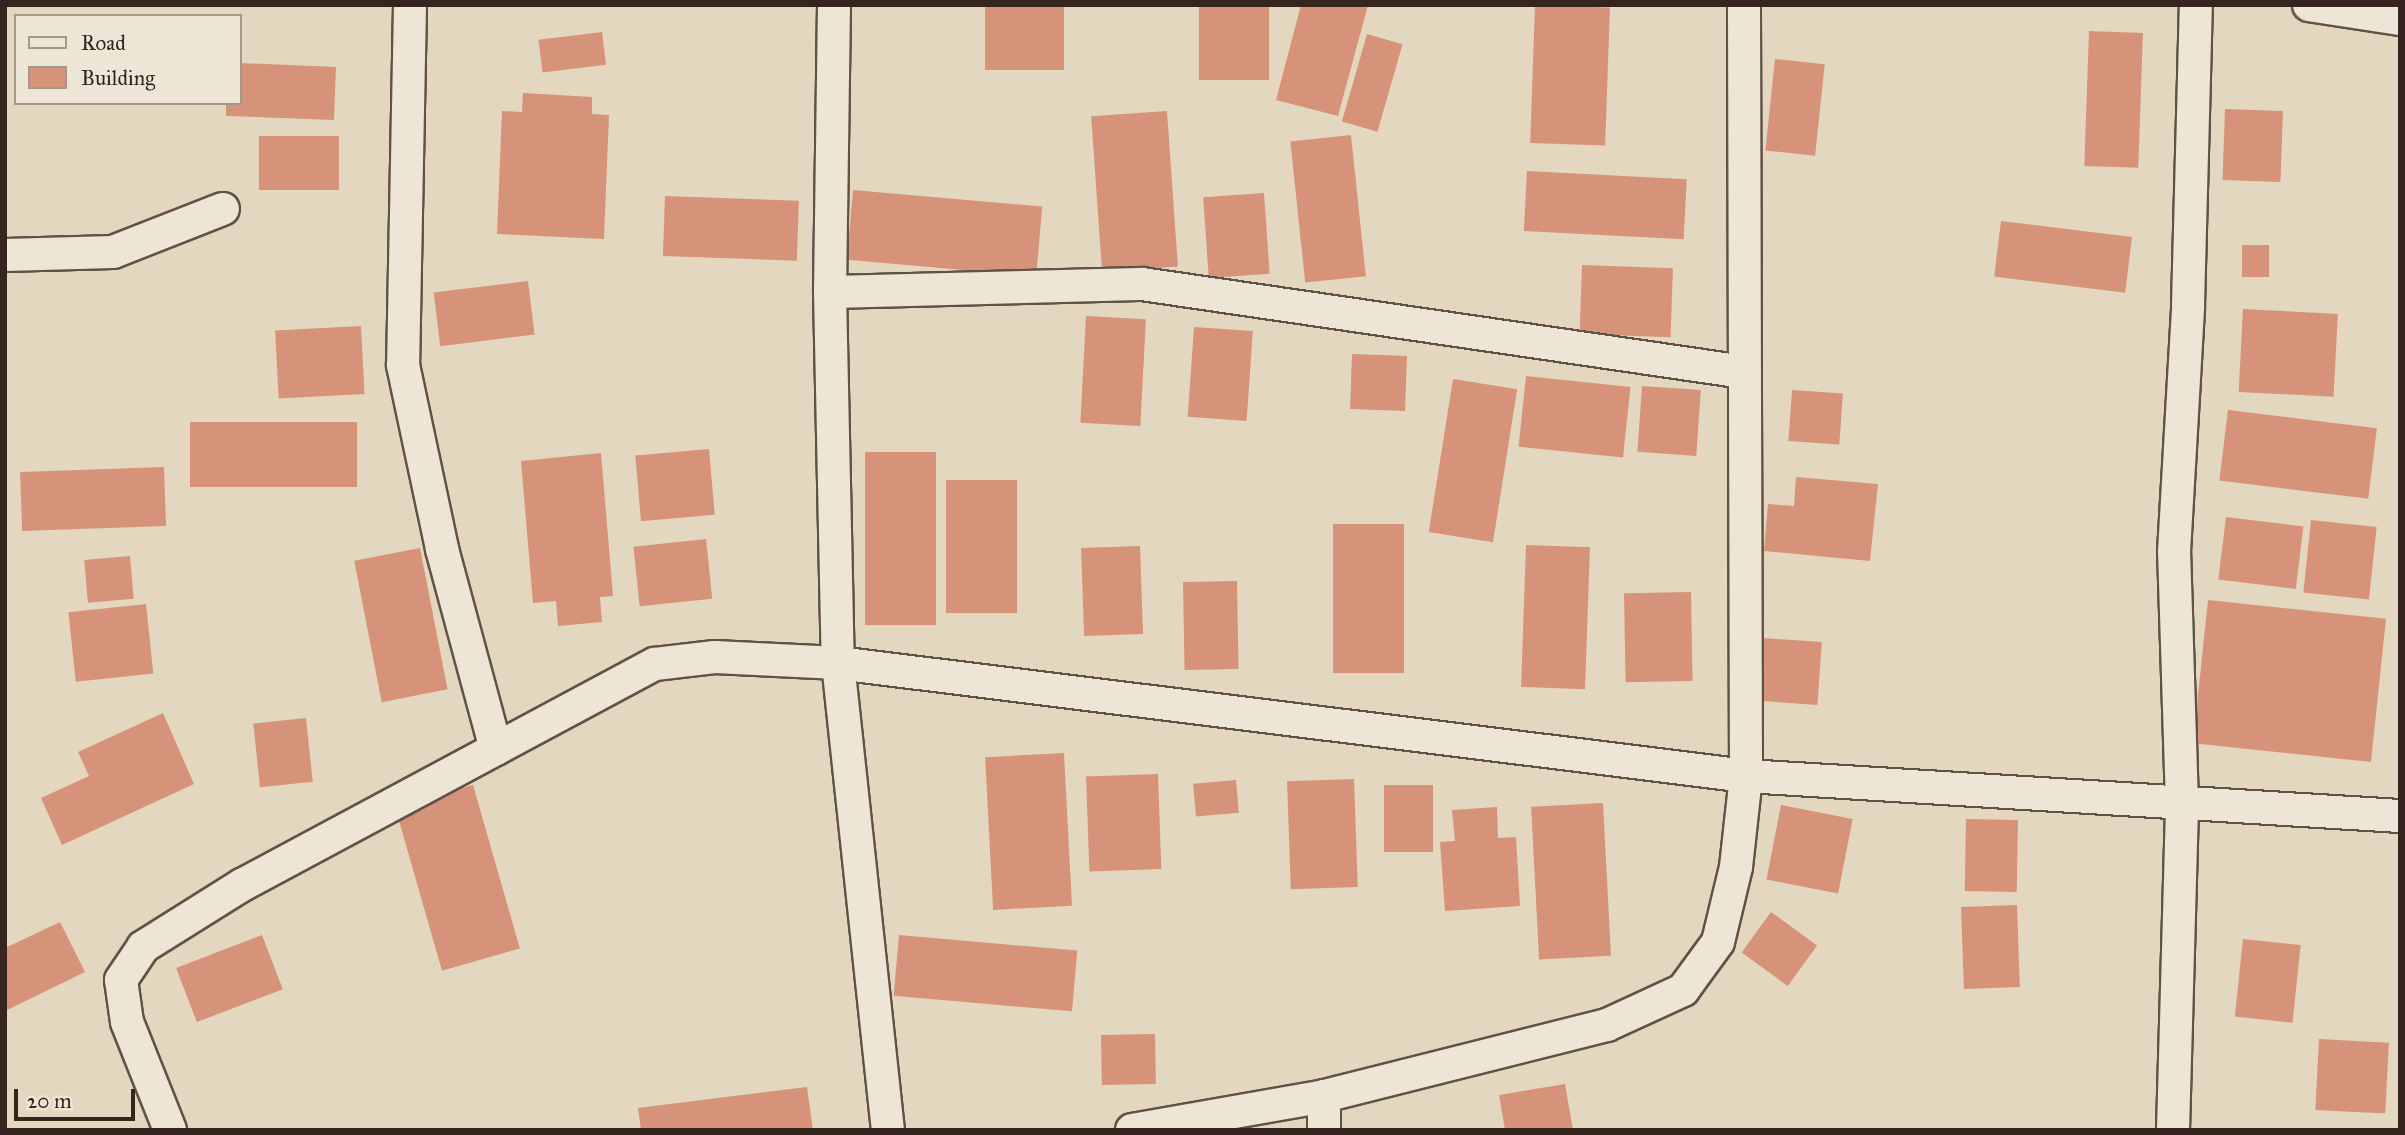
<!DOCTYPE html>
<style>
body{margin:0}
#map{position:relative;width:2405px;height:1135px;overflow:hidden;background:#e4d7bf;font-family:"IM FELL Great Primer",serif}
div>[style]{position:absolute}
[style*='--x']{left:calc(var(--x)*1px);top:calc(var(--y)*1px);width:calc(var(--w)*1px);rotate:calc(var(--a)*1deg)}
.building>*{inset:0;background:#d6937a;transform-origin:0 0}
.roads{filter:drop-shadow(2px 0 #615246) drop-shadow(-2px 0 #615246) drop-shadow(0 2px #615246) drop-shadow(0 -2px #615246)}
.street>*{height:32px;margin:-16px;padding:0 16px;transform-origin:16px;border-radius:16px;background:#ede5d5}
span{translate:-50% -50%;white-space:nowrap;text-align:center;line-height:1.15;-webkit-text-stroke:6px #ede5d5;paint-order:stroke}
.frame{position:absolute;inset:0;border:7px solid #35251e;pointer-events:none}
.legend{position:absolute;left:14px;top:14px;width:228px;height:91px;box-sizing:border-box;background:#ede5d5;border:2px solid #a3988c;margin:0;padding:9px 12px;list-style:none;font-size:21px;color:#35251e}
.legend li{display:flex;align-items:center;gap:14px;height:35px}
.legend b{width:35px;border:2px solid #a3988c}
.scale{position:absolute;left:14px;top:1089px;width:121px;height:32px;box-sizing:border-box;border:4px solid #35251e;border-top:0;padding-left:9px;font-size:21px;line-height:24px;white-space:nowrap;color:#35251e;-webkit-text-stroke:5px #ede5d5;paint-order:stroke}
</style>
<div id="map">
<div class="building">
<i style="left:985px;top:5px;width:79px;height:65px"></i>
<i style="left:1199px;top:5px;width:70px;height:75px"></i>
<i style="clip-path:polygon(1301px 5px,1368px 5px,1338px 116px,1276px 100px)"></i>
<i style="left:1535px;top:5px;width:75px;height:138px;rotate:2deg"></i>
<i style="left:2089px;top:31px;width:54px;height:135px;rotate:2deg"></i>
<i style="left:602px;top:32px;width:33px;height:64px;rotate:83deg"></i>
<i style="left:1367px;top:34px;width:37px;height:91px;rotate:16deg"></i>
<i style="left:1775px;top:59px;width:50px;height:92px;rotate:6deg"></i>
<i style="clip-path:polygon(240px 63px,336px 67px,334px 120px,226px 116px,226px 103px,240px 103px)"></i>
<i style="clip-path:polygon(523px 93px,592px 97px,592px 114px,609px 115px,604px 239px,497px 234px,502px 111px,522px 112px)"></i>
<i style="left:2225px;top:109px;width:58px;height:71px;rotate:2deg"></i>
<i style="left:1167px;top:111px;width:156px;height:76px;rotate:86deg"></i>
<i style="left:1351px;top:135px;width:142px;height:61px;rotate:84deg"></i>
<i style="left:339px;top:136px;width:54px;height:80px;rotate:90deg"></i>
<i style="left:1527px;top:171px;width:160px;height:60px;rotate:3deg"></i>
<i style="left:853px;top:190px;width:190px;height:70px;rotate:5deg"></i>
<i style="left:1264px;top:193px;width:81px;height:61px;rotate:86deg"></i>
<i style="left:665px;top:196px;width:134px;height:60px;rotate:2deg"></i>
<i style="left:2001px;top:221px;width:132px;height:56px;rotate:7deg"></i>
<i style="left:2242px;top:245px;width:27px;height:32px"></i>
<i style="left:1582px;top:265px;width:91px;height:69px;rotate:2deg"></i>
<i style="left:528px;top:281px;width:54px;height:95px;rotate:83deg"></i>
<i style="left:2243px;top:309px;width:95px;height:83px;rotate:3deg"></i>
<i style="left:1086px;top:316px;width:60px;height:107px;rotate:3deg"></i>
<i style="left:361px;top:326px;width:68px;height:86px;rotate:87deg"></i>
<i style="left:1194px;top:327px;width:59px;height:90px;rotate:4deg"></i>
<i style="left:1352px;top:354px;width:55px;height:55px;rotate:2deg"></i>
<i style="left:1526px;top:376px;width:105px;height:71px;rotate:6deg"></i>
<i style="left:1453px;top:379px;width:65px;height:155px;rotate:9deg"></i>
<i style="left:1642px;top:386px;width:59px;height:66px;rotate:4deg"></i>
<i style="left:1792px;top:390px;width:51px;height:51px;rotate:4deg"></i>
<i style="left:2228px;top:410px;width:150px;height:71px;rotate:7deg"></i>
<i style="left:190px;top:422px;width:167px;height:65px"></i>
<i style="left:709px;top:449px;width:66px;height:74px;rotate:85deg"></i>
<i style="left:865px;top:452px;width:71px;height:173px"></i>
<i style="clip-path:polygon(601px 453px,613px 596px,600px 597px,602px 622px,558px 626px,556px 601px,533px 603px,521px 461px)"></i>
<i style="left:164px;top:467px;width:59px;height:144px;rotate:88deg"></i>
<i style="clip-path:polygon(1796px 477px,1878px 484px,1870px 561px,1764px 551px,1768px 504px,1794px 506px)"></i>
<i style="left:946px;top:480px;width:71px;height:133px"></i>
<i style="left:2226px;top:517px;width:78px;height:63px;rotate:7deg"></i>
<i style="left:2311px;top:520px;width:66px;height:73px;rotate:6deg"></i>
<i style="left:1333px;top:524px;width:71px;height:149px"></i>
<i style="left:706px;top:539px;width:60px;height:73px;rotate:84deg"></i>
<i style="left:1526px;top:545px;width:64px;height:142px;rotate:2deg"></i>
<i style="left:1140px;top:546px;width:88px;height:59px;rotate:88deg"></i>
<i style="left:420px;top:548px;width:144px;height:67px;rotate:79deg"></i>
<i style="left:130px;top:556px;width:43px;height:46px;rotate:85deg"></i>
<i style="left:1237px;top:581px;width:88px;height:54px;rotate:89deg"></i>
<i style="left:1691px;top:592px;width:89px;height:67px;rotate:89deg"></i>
<i style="left:2208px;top:600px;width:179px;height:144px;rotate:6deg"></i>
<i style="left:146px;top:604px;width:70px;height:78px;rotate:84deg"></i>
<i style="left:1763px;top:638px;width:59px;height:63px;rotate:4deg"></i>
<i style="clip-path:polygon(163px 713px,194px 784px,62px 845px,41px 798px,89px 776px,78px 752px)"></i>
<i style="left:306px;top:718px;width:64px;height:53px;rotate:84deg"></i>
<i style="left:1064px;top:753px;width:153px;height:79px;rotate:87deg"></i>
<i style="left:1158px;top:774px;width:95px;height:72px;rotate:88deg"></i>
<i style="left:1354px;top:779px;width:108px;height:67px;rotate:88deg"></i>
<i style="left:1236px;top:780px;width:33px;height:43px;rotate:85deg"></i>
<i style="left:473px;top:785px;width:170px;height:81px;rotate:74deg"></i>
<i style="left:1384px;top:785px;width:49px;height:67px"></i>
<i style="left:1603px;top:803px;width:153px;height:72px;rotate:87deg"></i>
<i style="left:1781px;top:805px;width:73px;height:76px;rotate:11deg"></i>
<i style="clip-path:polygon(1497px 807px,1498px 838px,1516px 837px,1520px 906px,1445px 911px,1440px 842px,1455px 841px,1452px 810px)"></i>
<i style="left:1966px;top:819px;width:52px;height:72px;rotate:1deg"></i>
<i style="left:2017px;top:905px;width:82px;height:56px;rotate:88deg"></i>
<i style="left:1771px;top:912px;width:57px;height:50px;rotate:36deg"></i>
<i style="clip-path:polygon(60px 922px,85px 972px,5px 1011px,5px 948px)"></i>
<i style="left:262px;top:935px;width:58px;height:92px;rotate:69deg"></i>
<i style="left:899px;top:935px;width:179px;height:61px;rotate:5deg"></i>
<i style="left:2243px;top:939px;width:58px;height:78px;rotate:6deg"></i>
<i style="left:1155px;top:1034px;width:50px;height:54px;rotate:89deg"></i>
<i style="left:2319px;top:1039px;width:70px;height:71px;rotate:3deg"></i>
<i style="clip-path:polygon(1565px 1084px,1573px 1130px,1505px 1130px,1499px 1095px)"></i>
<i style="clip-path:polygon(807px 1087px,813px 1130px,641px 1130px,638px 1108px)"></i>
</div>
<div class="roads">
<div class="street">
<i style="--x:410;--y:5;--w:360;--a:91.1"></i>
<i style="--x:403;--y:365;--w:188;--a:78"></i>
<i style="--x:442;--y:549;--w:207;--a:74.9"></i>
<i style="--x:834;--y:5;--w:287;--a:90.8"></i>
<i style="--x:830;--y:292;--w:371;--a:88.8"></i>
<i style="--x:838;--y:663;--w:470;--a:83.9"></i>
<i style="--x:2309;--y:5;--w:92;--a:8.7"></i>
<i style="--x:5;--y:255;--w:108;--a:-1.6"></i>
<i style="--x:113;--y:252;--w:118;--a:-21.4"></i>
<i style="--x:830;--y:292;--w:312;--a:-1.5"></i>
<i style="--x:1142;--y:284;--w:608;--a:8.32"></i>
<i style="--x:1324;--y:1096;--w:34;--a:90"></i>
<i style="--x:170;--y:1130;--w:116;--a:-111.7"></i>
<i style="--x:127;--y:1022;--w:42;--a:-98.1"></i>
<i style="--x:121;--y:980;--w:40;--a:-56"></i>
<i style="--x:143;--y:947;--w:117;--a:-32.1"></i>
<i style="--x:242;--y:885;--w:468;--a:-28.2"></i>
<i style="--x:655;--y:664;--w:60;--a:-6.7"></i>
<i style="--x:715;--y:657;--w:123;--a:2.8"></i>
<i style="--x:838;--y:663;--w:915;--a:7.09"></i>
<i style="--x:1746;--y:776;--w:655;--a:3.5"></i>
<i style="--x:1132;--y:1130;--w:195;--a:-10"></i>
<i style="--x:1324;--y:1096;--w:292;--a:-14.1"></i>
<i style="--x:1607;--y:1025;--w:84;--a:-24.7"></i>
<i style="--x:1683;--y:990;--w:59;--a:-53.9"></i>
<i style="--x:1718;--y:942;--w:77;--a:-76.5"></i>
<i style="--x:1736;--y:867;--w:92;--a:-83.7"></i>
<i style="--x:1746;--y:776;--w:771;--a:-90.15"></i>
<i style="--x:2173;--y:1130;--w:326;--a:-88.4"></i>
<i style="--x:2182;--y:804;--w:252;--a:-91.8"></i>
<i style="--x:2174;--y:552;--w:246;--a:-86.7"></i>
<i style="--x:2188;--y:306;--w:301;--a:-88.5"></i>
</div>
</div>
<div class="frame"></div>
<ul class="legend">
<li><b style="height:9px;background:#ede5d5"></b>Road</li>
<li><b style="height:19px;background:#d6937a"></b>Building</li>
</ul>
<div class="scale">20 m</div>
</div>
